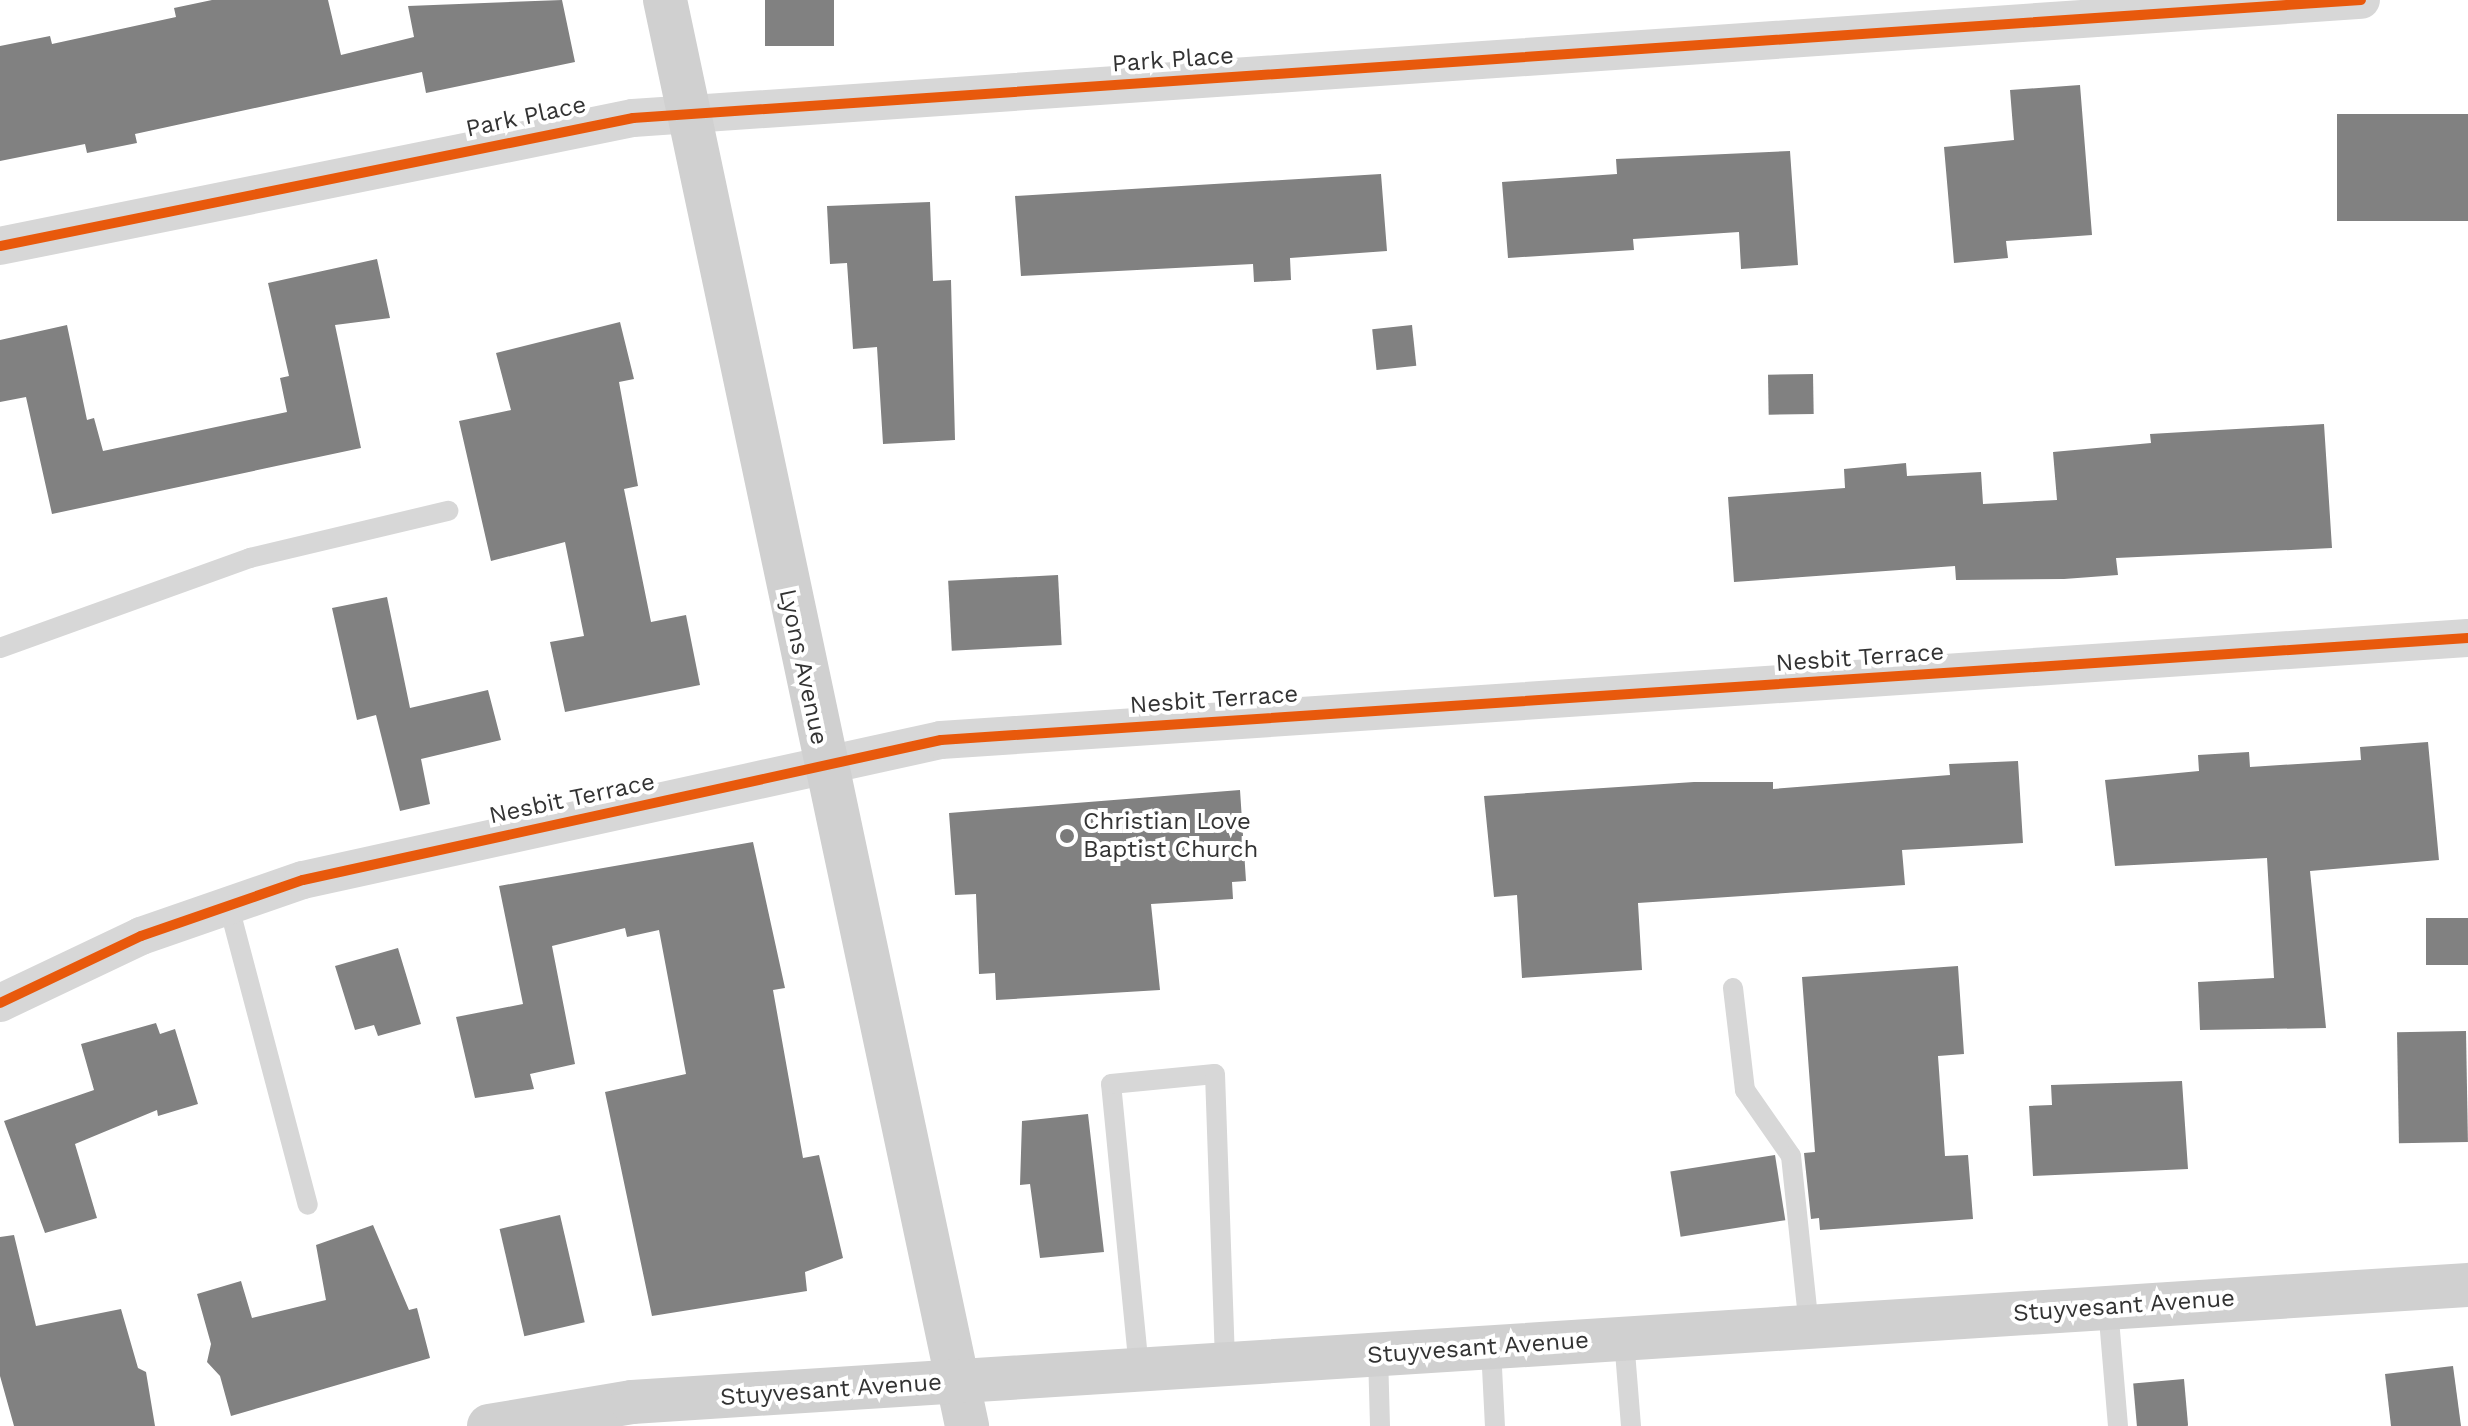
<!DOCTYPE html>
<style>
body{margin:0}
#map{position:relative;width:2468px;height:1426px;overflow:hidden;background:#fff;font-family:"Work Sans",sans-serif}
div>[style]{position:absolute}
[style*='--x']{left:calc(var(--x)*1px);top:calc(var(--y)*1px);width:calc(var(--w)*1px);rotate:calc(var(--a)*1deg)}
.building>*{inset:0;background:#818181;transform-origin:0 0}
.lane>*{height:20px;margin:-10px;padding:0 10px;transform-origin:10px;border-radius:10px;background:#d7d7d7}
.street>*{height:38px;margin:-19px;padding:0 19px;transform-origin:19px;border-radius:19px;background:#d7d7d7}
.secondary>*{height:44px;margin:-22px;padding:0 22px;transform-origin:22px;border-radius:22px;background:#d0d0d0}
.cycleway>*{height:10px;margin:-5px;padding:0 5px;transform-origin:5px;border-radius:5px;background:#e8590c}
.dots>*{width:22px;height:22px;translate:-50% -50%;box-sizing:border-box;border:4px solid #fff;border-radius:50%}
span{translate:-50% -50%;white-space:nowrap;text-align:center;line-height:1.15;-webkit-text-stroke:8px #fff;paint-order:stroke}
.street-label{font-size:24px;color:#333}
.poi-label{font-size:24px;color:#333}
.left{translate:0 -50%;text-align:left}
</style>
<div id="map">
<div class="building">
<i style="clip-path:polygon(212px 0,328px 0,341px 55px,414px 37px,408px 6px,562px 0,575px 62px,426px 93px,422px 72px,135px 134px,137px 143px,87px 153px,85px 144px,0 161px,0 46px,50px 36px,52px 44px,176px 17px,174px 8px)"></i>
<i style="left:765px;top:0;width:69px;height:46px"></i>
<i style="clip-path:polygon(2080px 85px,2092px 235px,2006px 241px,2008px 258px,1954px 263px,1944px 147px,2014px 140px,2010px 90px)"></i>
<i style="left:2468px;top:114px;width:107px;height:131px;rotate:90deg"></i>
<i style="clip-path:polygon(1790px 151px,1798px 265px,1741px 269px,1739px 232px,1633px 239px,1634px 250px,1508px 258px,1502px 182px,1617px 174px,1616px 159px)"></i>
<i style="clip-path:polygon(1381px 174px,1387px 251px,1290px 258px,1291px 280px,1254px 282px,1253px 264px,1021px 276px,1015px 196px)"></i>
<i style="clip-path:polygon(930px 202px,933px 281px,951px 280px,955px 440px,883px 444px,877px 347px,853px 349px,847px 263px,830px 264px,827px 206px)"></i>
<i style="clip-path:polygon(377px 259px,390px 318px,335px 325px,361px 448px,52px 514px,26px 397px,0 402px,0 340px,67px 325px,87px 420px,94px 418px,103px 451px,287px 412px,280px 378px,289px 376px,268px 283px)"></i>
<i style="clip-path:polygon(620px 322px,634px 379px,619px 382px,638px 486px,624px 489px,651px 622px,686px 615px,700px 685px,565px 712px,550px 642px,584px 636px,565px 542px,491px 561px,459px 421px,511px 410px,496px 353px)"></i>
<i style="left:1412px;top:325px;width:41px;height:40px;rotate:84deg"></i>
<i style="left:1813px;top:374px;width:40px;height:45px;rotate:89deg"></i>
<i style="clip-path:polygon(2324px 424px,2332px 548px,2116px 558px,2118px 575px,2064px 579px,1956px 580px,1955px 566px,1734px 582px,1728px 497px,1845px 488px,1844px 469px,1906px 463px,1907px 476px,1981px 472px,1983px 504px,2057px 500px,2053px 452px,2151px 443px,2150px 434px)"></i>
<i style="left:1058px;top:575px;width:70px;height:110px;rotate:87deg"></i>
<i style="clip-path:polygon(387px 597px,410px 708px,488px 690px,501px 740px,421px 759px,430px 804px,400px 811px,376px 715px,357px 720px,332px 608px)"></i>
<i style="clip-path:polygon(2428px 742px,2439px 860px,2310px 871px,2326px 1028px,2200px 1030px,2198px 982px,2274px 978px,2267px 858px,2115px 866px,2105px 780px,2199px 771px,2198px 755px,2249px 752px,2250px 767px,2361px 760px,2360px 747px)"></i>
<i style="clip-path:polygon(2018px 761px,2023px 843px,1902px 850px,1905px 885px,1638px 903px,1642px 970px,1522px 978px,1517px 895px,1494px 897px,1484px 796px,1694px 782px,1773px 782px,1773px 789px,1950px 775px,1949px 764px)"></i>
<i style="clip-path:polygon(1240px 790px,1246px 881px,1232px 882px,1233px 899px,1151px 904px,1160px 990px,996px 1000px,995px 973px,979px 974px,976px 894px,955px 895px,949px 813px)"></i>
<i style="clip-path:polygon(753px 842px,785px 988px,773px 990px,803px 1158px,819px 1155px,843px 1258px,805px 1272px,807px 1291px,652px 1316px,605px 1092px,686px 1074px,659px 930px,627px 937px,625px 928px,552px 946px,575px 1064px,530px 1074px,534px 1089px,475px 1098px,456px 1017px,523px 1004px,499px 886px)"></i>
<i style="left:2468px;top:918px;width:47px;height:42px;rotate:90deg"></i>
<i style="clip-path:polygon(398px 948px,421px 1024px,378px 1036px,374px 1025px,355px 1030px,335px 966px)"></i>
<i style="clip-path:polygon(1958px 966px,1964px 1054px,1938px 1056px,1945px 1156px,1968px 1155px,1973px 1219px,1820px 1230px,1819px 1218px,1811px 1219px,1804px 1153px,1815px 1152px,1802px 977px)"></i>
<i style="clip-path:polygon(156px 1023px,160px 1034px,175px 1029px,198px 1104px,158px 1116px,157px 1110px,75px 1144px,97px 1218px,45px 1233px,4px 1121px,94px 1090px,81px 1044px)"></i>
<i style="left:2466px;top:1031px;width:111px;height:69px;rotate:89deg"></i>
<i style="clip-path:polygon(2182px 1081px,2188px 1169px,2033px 1176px,2029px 1106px,2052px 1105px,2051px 1085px)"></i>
<i style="clip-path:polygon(1088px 1114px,1104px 1252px,1040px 1258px,1030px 1184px,1020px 1185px,1022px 1121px)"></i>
<i style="left:1775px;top:1155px;width:66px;height:106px;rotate:81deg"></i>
<i style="left:560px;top:1215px;width:110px;height:62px;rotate:77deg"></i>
<i style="clip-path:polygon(373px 1225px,409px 1310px,417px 1308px,430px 1358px,231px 1416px,220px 1376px,207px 1362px,211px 1344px,197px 1294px,241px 1281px,252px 1318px,326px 1300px,316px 1245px)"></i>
<i style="clip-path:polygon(14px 1235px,36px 1326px,121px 1309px,138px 1368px,146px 1372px,155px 1426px,14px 1426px,0 1376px,0 1237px)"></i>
<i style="clip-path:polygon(2453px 1366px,2461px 1426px,2391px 1426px,2385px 1374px)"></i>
<i style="left:2184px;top:1379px;width:47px;height:51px;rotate:85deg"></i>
</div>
<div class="lane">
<i style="--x:0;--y:648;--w:266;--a:-19.8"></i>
<i style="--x:250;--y:558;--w:204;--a:-13.4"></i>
<i style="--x:228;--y:903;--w:312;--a:75.2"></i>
<i style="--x:1733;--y:988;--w:103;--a:83.3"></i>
<i style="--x:1745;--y:1090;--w:80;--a:55.1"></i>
<i style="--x:1791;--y:1156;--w:172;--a:84"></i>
<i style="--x:2108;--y:1307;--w:119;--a:85.2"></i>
<i style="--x:1624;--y:1339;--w:87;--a:85.4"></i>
<i style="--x:1491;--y:1348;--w:78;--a:87.1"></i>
<i style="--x:1378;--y:1354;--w:72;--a:88.4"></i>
<i style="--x:1139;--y:1369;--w:286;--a:-95.6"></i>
<i style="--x:1111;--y:1084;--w:104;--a:-5.5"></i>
<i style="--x:1215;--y:1074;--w:290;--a:88"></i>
</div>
<div class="street">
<i style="--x:0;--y:246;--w:646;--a:-11.43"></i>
<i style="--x:633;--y:118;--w:1732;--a:-3.91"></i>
<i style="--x:0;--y:1003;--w:156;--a:-25.4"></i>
<i style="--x:141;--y:936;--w:171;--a:-19.1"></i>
<i style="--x:303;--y:880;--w:653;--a:-12.38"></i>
<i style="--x:941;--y:740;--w:1530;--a:-3.82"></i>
</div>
<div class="secondary">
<i style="--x:665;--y:0;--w:1458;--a:78.04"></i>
<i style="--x:489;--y:1426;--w:145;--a:-9.5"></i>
<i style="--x:632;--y:1402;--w:1840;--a:-3.65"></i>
</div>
<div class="cycleway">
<i style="--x:0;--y:246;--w:646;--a:-11.43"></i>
<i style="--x:633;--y:118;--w:1732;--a:-3.91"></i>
<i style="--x:0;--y:1003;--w:156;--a:-25.4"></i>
<i style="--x:141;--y:936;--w:171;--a:-19.1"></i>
<i style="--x:303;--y:880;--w:653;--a:-12.38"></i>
<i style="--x:941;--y:740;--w:1530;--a:-3.82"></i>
</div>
<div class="dots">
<i style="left:1067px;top:836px;background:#7a7a7a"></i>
</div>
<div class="street-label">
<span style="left:1173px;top:60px;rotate:-4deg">Park Place</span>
<span style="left:526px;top:117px;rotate:-12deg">Park Place</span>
<span style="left:1860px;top:658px;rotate:-4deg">Nesbit Terrace</span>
<span style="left:803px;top:667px;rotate:78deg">Lyons Avenue</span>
<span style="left:1214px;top:700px;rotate:-4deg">Nesbit Terrace</span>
<span style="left:572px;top:799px;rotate:-12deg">Nesbit Terrace</span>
<span style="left:2124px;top:1306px;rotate:-4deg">Stuyvesant Avenue</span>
<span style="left:1478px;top:1348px;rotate:-4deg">Stuyvesant Avenue</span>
<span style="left:831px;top:1390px;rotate:-4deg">Stuyvesant Avenue</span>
</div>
<div class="poi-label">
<span class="left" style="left:1083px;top:836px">Christian Love<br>Baptist Church</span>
</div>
</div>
